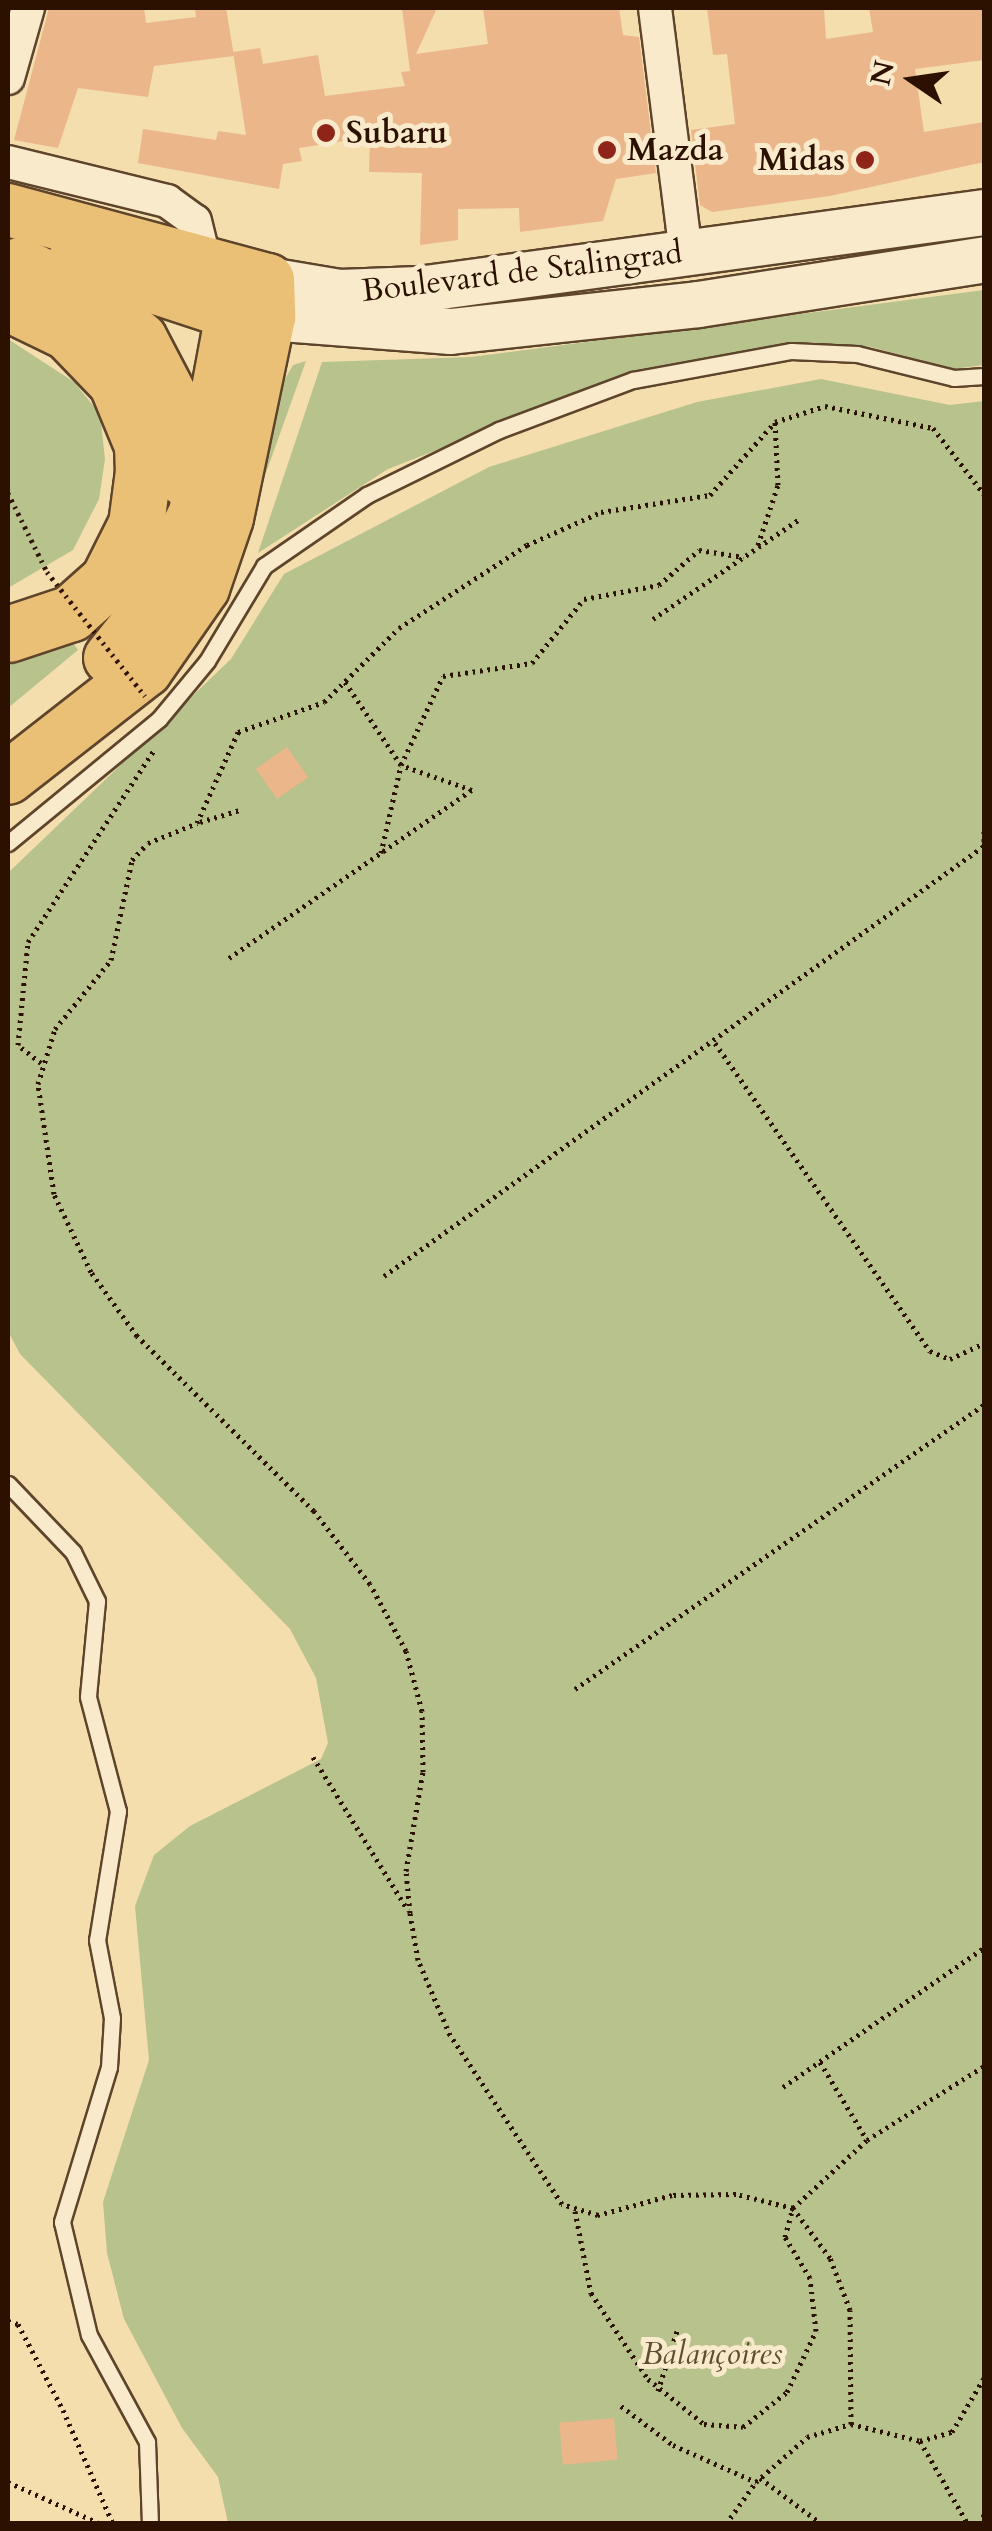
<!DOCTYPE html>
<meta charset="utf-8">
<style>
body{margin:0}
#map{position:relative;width:992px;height:2531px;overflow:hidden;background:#f4dead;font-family:Cardo,serif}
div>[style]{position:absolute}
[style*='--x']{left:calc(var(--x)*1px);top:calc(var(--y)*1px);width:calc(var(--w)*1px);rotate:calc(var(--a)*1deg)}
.green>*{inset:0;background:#b8c28d}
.building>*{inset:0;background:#eab68a;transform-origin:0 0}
.path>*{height:5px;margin-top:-2.5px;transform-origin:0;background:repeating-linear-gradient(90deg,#2c1000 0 2.5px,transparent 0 7.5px)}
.roads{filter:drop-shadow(2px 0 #5e442b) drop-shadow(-2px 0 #5e442b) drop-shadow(0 2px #5e442b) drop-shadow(0 -2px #5e442b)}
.service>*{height:15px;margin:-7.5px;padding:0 7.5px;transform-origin:7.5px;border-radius:7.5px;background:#f8eaca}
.minor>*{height:32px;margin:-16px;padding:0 16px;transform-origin:16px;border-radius:16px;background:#f8eaca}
.secondary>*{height:45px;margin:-22.5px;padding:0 22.5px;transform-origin:22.5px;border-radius:22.5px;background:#f8eaca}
.primary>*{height:52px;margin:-26px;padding:0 26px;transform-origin:26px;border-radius:26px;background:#eabf76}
.motorway>*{height:55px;margin:-27.5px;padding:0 27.5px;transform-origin:27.5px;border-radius:27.5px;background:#eabf76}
.path-bridge>*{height:5px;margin-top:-2.5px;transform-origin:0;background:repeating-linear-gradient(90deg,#2c1000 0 2.5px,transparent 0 7.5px)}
.dots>*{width:28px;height:28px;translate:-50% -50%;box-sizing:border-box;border:5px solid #f8eaca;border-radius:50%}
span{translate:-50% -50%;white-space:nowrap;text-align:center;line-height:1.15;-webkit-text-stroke:10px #f8eaca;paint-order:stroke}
.poi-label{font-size:32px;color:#2c1000;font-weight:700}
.left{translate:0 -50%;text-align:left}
.right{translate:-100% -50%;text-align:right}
.street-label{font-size:32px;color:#2c1000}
.park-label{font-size:32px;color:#5d4e31;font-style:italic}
.frame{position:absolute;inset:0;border:10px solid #2c1000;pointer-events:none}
.north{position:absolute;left:862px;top:30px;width:100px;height:100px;-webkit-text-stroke:8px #f8eaca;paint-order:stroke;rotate:283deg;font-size:28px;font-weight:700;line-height:40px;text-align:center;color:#2c1000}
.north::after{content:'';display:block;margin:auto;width:35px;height:45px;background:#2c1000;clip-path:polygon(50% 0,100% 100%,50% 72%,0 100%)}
</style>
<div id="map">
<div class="green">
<i style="clip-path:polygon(984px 290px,984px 365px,953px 369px,871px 347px,804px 342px,647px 368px,388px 469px,258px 553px,322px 362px,471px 357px)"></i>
<i style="clip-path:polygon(8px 339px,74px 382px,100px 414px,105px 459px,99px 499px,73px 550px,8px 588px)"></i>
<i style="clip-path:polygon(306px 361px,262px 484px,272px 402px,293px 365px)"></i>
<i style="clip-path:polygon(821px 379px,950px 405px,984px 401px,984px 2523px,228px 2523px,218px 2477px,182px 2428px,124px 2319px,107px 2253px,103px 2202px,149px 2060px,135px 1906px,154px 1855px,190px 1826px,321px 1759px,328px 1743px,316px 1678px,290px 1629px,20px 1354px,8px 1331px,8px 873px,231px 659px,284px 574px,489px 467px,697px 402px)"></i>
<i style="clip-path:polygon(71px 640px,78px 650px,8px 708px,8px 657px)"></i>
</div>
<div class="building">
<i style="clip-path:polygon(49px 8px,144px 8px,146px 23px,196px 17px,195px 8px,226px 8px,234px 56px,154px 66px,148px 97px,78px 88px,58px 148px,14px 140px)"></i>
<i style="clip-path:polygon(402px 8px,437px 8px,416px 54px,488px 44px,483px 8px,619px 8px,623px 35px,639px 37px,656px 173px,616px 179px,603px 221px,520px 232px,519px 208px,458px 209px,458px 240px,420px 245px,422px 173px,369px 172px,370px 137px,299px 148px,302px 161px,283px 164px,279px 189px,138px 163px,143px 129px,216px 140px,218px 131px,246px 135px,233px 52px,260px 48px,263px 64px,318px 55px,325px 96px,405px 86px,401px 72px,410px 71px)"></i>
<i style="clip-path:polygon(707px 8px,824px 8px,826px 39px,873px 32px,869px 8px,984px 8px,984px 60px,915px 69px,924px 132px,984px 122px,984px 162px,830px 196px,712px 212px,700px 205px,691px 130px,735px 124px,727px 54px,713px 55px)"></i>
<i style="left:287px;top:747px;width:37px;height:38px;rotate:55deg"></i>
<i style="left:614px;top:2418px;width:42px;height:55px;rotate:85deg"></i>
</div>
<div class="path">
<i style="--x:758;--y:545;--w:63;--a:-71.6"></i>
<i style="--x:778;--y:485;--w:63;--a:-92.7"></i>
<i style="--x:653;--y:619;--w:179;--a:-34.3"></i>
<i style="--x:200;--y:822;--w:42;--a:-16.7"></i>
<i style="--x:984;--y:831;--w:12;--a:90"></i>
<i style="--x:381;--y:853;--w:90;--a:-77.2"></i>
<i style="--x:401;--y:765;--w:98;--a:-64.7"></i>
<i style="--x:443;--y:676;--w:90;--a:-8.3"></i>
<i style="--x:532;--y:663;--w:82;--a:-50.9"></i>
<i style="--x:584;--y:599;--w:76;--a:-10.6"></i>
<i style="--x:659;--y:585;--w:53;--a:-41.2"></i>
<i style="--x:699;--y:550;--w:45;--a:9"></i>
<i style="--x:229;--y:958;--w:295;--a:-34.7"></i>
<i style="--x:472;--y:790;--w:75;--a:-160.6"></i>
<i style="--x:401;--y:765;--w:100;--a:-124"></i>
<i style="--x:715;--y:1043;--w:376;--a:55.1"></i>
<i style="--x:930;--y:1351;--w:22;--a:22"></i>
<i style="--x:950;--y:1359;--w:38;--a:-25"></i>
<i style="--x:41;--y:1063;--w:29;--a:-142"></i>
<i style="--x:18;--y:1045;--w:103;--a:-84.5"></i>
<i style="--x:28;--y:942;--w:231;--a:-56.7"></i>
<i style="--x:384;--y:1276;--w:738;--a:-35.63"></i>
<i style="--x:575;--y:1689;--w:498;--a:-34.8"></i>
<i style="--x:313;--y:1757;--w:180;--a:58.2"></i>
<i style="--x:820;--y:2062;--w:91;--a:58.9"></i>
<i style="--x:783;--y:2087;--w:244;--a:-34.7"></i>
<i style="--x:575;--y:2211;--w:84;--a:79"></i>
<i style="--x:591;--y:2293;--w:103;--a:56.5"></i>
<i style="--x:648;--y:2379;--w:72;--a:38.8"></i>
<i style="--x:704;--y:2424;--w:39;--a:4"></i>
<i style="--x:743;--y:2427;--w:56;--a:-38.5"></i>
<i style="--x:787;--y:2392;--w:68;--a:-64.6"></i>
<i style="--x:816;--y:2331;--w:53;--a:-96.5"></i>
<i style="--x:810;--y:2278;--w:48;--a:-121.4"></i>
<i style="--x:785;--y:2237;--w:30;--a:-75"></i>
<i style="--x:793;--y:2208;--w:100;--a:-42.6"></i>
<i style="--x:867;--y:2140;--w:138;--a:-32.3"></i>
<i style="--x:8;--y:2321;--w:10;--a:17"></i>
<i style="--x:18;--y:2324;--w:97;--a:62.4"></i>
<i style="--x:63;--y:2410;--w:124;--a:66.3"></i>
<i style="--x:658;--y:2391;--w:66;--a:-72.4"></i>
<i style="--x:621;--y:2406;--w:65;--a:36.9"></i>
<i style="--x:673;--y:2445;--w:91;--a:24"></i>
<i style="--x:851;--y:2424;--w:114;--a:-90.5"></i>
<i style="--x:850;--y:2310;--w:56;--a:-111"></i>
<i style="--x:830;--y:2258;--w:62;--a:-126.5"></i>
<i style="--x:793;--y:2208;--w:59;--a:-166.2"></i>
<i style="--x:736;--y:2194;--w:64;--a:179.1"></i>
<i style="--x:672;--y:2195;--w:77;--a:164.9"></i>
<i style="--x:598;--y:2215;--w:38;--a:-163"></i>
<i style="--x:562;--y:2204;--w:203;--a:-123.5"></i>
<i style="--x:450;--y:2035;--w:82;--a:-113.1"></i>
<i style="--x:418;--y:1960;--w:48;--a:-99.7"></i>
<i style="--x:410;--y:1913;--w:42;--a:-95.4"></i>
<i style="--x:406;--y:1871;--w:100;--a:-80.3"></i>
<i style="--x:423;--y:1772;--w:61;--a:-90.9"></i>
<i style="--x:422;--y:1711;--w:62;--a:-104.9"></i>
<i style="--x:406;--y:1651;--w:76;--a:-118.2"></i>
<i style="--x:370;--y:1584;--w:92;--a:-127.5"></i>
<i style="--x:314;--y:1511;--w:249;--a:-135.3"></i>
<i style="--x:137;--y:1336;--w:79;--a:-125.7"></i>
<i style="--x:91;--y:1272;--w:86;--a:-115.4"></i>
<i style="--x:54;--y:1194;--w:111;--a:-98.3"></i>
<i style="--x:38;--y:1084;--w:58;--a:-72.8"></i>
<i style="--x:55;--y:1029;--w:89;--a:-50.9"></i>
<i style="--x:111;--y:960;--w:102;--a:-78.1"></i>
<i style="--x:132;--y:860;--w:23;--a:-47"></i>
<i style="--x:148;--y:843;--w:53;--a:-22.2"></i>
<i style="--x:197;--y:823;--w:100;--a:-65.7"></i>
<i style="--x:238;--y:732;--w:91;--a:-19.2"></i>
<i style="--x:324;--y:702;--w:105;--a:-44.6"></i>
<i style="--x:399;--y:628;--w:153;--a:-33"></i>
<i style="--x:527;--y:545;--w:81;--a:-24"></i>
<i style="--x:601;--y:512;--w:110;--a:-8.9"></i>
<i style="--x:710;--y:495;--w:98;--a:-48.3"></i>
<i style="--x:775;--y:422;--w:52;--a:-17.7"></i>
<i style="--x:825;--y:406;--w:110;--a:11.5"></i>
<i style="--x:933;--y:428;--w:83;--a:52.3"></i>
<i style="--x:920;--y:2441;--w:96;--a:60"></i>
<i style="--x:760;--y:2478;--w:77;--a:36.6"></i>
<i style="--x:8;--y:2482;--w:102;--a:24.3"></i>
<i style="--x:726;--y:2524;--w:52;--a:-54.5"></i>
<i style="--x:756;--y:2482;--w:68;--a:-41.4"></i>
<i style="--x:807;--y:2437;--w:46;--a:-16.5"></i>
<i style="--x:851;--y:2424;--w:71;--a:13.8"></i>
<i style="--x:920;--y:2441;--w:33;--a:-16"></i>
<i style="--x:952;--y:2432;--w:63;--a:-59.3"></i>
<i style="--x:982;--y:2524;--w:10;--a:-79"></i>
</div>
<div class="roads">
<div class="service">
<i style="--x:8;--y:843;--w:195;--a:-39.4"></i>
<i style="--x:159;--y:719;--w:75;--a:-50.4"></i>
<i style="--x:207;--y:661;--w:111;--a:-59"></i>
<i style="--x:264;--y:566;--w:125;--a:-34.6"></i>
<i style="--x:367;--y:495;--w:147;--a:-26.2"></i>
<i style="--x:499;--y:430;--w:143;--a:-20.5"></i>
<i style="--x:633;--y:380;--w:161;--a:-10.4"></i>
<i style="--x:791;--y:351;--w:66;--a:2.6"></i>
<i style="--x:857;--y:354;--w:100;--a:13.9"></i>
<i style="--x:954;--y:378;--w:30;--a:-4"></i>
<i style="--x:8;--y:1484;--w:94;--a:46.3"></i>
<i style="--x:73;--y:1552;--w:55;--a:63.9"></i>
<i style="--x:97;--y:1601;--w:96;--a:95.4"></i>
<i style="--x:88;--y:1697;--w:118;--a:75.3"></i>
<i style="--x:118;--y:1811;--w:131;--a:99.2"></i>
<i style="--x:97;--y:1940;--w:79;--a:79.1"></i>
<i style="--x:112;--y:2018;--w:49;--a:93.5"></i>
<i style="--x:109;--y:2067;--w:162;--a:106.9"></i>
<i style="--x:62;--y:2222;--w:116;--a:76.6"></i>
<i style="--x:89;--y:2335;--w:122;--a:61.5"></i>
<i style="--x:147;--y:2442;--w:82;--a:87.9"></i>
</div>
<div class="minor">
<i style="--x:655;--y:8;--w:247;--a:82.8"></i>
<i style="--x:8;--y:78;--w:73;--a:-74.1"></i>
<i style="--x:8;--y:162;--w:164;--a:13.8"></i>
<i style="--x:167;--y:201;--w:34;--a:36"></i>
<i style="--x:195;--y:221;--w:42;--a:76.3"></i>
</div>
<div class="secondary">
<i style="--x:268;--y:280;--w:72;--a:9.6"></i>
<i style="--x:339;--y:292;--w:79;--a:-2.2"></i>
<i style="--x:418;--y:289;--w:571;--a:-7.75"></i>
<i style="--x:269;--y:317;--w:182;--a:4.4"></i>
<i style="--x:450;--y:331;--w:249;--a:-6.2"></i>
<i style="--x:698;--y:304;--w:290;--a:-8.9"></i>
</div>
<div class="primary">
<i style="--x:8;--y:210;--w:269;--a:15.1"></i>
<i style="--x:268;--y:280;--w:37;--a:88"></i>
<i style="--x:269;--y:317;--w:205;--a:101.8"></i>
<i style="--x:227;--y:518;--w:74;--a:108.9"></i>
<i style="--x:203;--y:588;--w:100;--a:124.8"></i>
<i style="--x:146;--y:670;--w:175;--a:142"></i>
<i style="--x:74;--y:261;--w:166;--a:18.2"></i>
<i style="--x:232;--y:313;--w:35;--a:7"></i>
<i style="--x:19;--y:264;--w:79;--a:24.6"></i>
<i style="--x:91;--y:297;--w:65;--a:40"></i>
<i style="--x:141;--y:339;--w:78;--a:62.4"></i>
<i style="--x:177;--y:408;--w:72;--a:84.4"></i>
<i style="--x:110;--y:658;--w:51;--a:-51.3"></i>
<i style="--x:142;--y:618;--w:118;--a:-63.2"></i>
<i style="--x:195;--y:513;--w:203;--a:-79.5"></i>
<i style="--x:232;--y:313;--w:40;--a:-69.8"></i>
</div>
<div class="motorway">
<i style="--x:8;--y:303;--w:67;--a:25.8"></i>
<i style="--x:68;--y:332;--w:69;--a:46.2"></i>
<i style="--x:116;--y:382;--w:68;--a:67.6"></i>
<i style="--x:142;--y:445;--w:26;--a:88"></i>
<i style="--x:143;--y:471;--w:53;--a:97.5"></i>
<i style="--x:136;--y:524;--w:63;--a:116.6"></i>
<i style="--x:108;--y:580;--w:50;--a:138.3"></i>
<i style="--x:71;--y:613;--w:66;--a:161.6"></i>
</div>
</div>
<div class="path-bridge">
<i style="--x:8;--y:493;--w:88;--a:63.7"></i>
<i style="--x:47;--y:572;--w:158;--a:51.7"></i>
</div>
<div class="dots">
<i style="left:326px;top:133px;background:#8f2418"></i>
<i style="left:607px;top:150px;background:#8f2418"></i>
<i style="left:865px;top:160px;background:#8f2418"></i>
</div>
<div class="poi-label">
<span class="left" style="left:346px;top:133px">Subaru</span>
<span class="left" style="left:627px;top:150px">Mazda</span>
<span class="right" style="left:845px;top:160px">Midas</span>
</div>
<div class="street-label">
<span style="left:522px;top:272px;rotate:-7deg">Boulevard de Stalingrad</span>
</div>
<div class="park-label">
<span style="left:712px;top:2354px">Balançoires</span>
</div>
<div class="frame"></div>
<div class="north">N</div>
</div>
